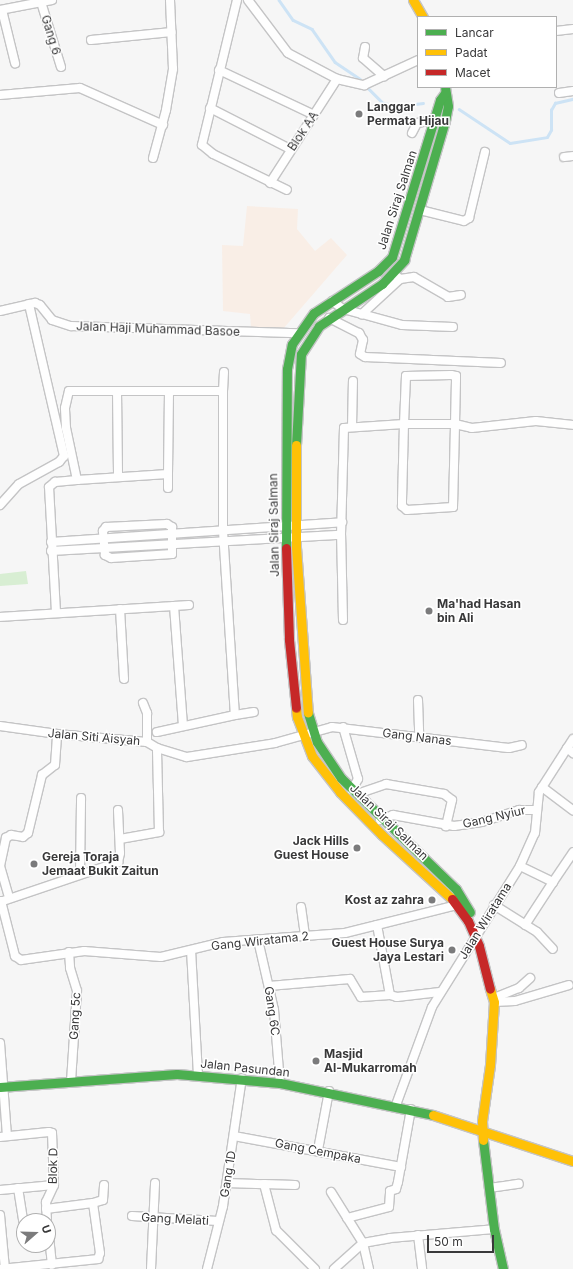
<!DOCTYPE html>
<style>
body{margin:0}
#map{position:relative;width:573px;height:1269px;overflow:hidden;background:#f6f6f6;font-family:Inter,sans-serif}
div>[style]{position:absolute}
[style*='--x']{left:calc(var(--x)*1px);top:calc(var(--y)*1px);width:calc(var(--w)*1px);rotate:calc(var(--a)*1deg)}
.commercial>*{inset:0;background:#f9eee6}
.green>*{inset:0;background:#d8eed3}
.stream>*{height:2.5px;margin:-1.25px;padding:0 1.25px;transform-origin:1.25px;border-radius:1.25px;background:#cde3f5}
.roads{filter:drop-shadow(1px 0 #c4c4c5) drop-shadow(-1px 0 #c4c4c5) drop-shadow(0 1px #c4c4c5) drop-shadow(0 -1px #c4c4c5)}
.street>*{height:8px;margin:-4px;padding:0 4px;transform-origin:4px;border-radius:4px;background:#fefefe}
.fast>*{height:9px;margin:-4.5px;padding:0 4.5px;transform-origin:4.5px;border-radius:4.5px;background:#4caf50}
.slow>*{height:9px;margin:-4.5px;padding:0 4.5px;transform-origin:4.5px;border-radius:4.5px;background:#ffc107}
.jam>*{height:9px;margin:-4.5px;padding:0 4.5px;transform-origin:4.5px;border-radius:4.5px;background:#c62828}
.dots>*{width:11px;height:11px;translate:-50% -50%;box-sizing:border-box;border:2px solid #fff;border-radius:50%}
span{translate:-50% -50%;white-space:nowrap;text-align:center;line-height:1.15;-webkit-text-stroke:3px #fff;paint-order:stroke}
.street-label{font-size:12px;color:#39393a}
.poi-label{font-size:12px;color:#39393a;font-weight:700}
.left{translate:0 -50%;text-align:left}
.right{translate:-100% -50%;text-align:right}
.legend{position:absolute;left:417px;top:16px;width:140px;height:72px;box-sizing:border-box;background:#fff;border:1px solid #b0b0b0;margin:0;padding:5px 7px;list-style:none;font-size:12px;color:#39393a}
.legend li{display:flex;align-items:center;gap:8px;height:20px}
.legend b{width:20px;border:1px solid #b0b0b0}
.north{position:absolute;left:16px;top:1213px;width:40px;height:40px;box-sizing:border-box;background:#fff;border:1px solid #b0b0b0;border-radius:50%;rotate:70deg;font-size:11px;font-weight:700;line-height:16px;text-align:center;color:#39393a}
.north::after{content:'';display:block;margin:auto;width:14px;height:18px;background:#7b7b7c;clip-path:polygon(50% 0,100% 100%,50% 72%,0 100%)}
.scale{position:absolute;left:427px;top:1235px;width:67px;height:18px;box-sizing:border-box;border:2px solid #39393a;border-top:0;padding-left:5px;font-size:12px;line-height:14px;white-space:nowrap;color:#39393a;-webkit-text-stroke:3px #fff;paint-order:stroke}
</style>
<div id="map">
<div class="commercial">
<i style="clip-path:polygon(247px 206px,298px 209px,297px 229px,315px 251px,331px 238px,347px 255px,283px 329px,251px 328px,250px 314px,223px 311px,222px 245px,243px 246px)"></i>
</div>
<div class="green">
<i style="clip-path:polygon(26px 571px,28px 584px,0 586px,0 574px)"></i>
</div>
<div class="stream">
<i style="--x:279;--y:0;--w:24;--a:55"></i>
<i style="--x:293;--y:20;--w:21;--a:25"></i>
<i style="--x:312;--y:29;--w:40;--a:55.1"></i>
<i style="--x:335;--y:62;--w:30;--a:34"></i>
<i style="--x:368;--y:88;--w:21;--a:45"></i>
<i style="--x:383;--y:103;--w:16;--a:11"></i>
<i style="--x:399;--y:106;--w:24;--a:-7"></i>
<i style="--x:459;--y:109;--w:61;--a:33.7"></i>
<i style="--x:510;--y:143;--w:37;--a:-9"></i>
<i style="--x:547;--y:137;--w:8;--a:-60"></i>
<i style="--x:551;--y:130;--w:20;--a:-90"></i>
<i style="--x:551;--y:110;--w:8;--a:-60"></i>
<i style="--x:555;--y:103;--w:18;--a:-13"></i>
</div>
<div class="roads">
<div class="street">
<i style="--x:237;--y:0;--w:149;--a:103.6"></i>
<i style="--x:202;--y:145;--w:14;--a:39"></i>
<i style="--x:213;--y:154;--w:82;--a:25.9"></i>
<i style="--x:248;--y:0;--w:66;--a:53"></i>
<i style="--x:288;--y:53;--w:55;--a:28"></i>
<i style="--x:337;--y:79;--w:28;--a:13"></i>
<i style="--x:364;--y:85;--w:60;--a:-24.8"></i>
<i style="--x:41;--y:2;--w:68;--a:72.9"></i>
<i style="--x:0;--y:10;--w:53;--a:-10.9"></i>
<i style="--x:2;--y:10;--w:55;--a:76.2"></i>
<i style="--x:556;--y:31;--w:17;--a:-7"></i>
<i style="--x:91;--y:40;--w:81;--a:-5.6"></i>
<i style="--x:365;--y:47;--w:11;--a:100"></i>
<i style="--x:363;--y:58;--w:28;--a:41"></i>
<i style="--x:219;--y:70;--w:105;--a:25.3"></i>
<i style="--x:559;--y:93;--w:14;--a:-8"></i>
<i style="--x:0;--y:95;--w:80;--a:-5"></i>
<i style="--x:80;--y:88;--w:91;--a:24"></i>
<i style="--x:210;--y:108;--w:90;--a:27.1"></i>
<i style="--x:412;--y:133;--w:11;--a:-63"></i>
<i style="--x:417;--y:123;--w:20;--a:-9"></i>
<i style="--x:564;--y:157;--w:9;--a:-6"></i>
<i style="--x:153;--y:158;--w:50;--a:-74.8"></i>
<i style="--x:166;--y:110;--w:42;--a:-80.3"></i>
<i style="--x:173;--y:69;--w:69;--a:-92.5"></i>
<i style="--x:270;--y:183;--w:124;--a:-57.2"></i>
<i style="--x:420;--y:210;--w:45;--a:14"></i>
<i style="--x:464;--y:221;--w:6;--a:-31"></i>
<i style="--x:469;--y:218;--w:68;--a:-76.4"></i>
<i style="--x:394;--y:274;--w:8;--a:40"></i>
<i style="--x:400;--y:279;--w:52;--a:137.4"></i>
<i style="--x:362;--y:314;--w:41;--a:15.4"></i>
<i style="--x:402;--y:325;--w:51;--a:2.2"></i>
<i style="--x:400;--y:279;--w:14;--a:-8"></i>
<i style="--x:414;--y:277;--w:39;--a:30"></i>
<i style="--x:448;--y:297;--w:13;--a:-9"></i>
<i style="--x:332;--y:301;--w:14;--a:36"></i>
<i style="--x:343;--y:309;--w:20;--a:15"></i>
<i style="--x:0;--y:311;--w:36;--a:-13"></i>
<i style="--x:35;--y:303;--w:5;--a:22"></i>
<i style="--x:40;--y:305;--w:19;--a:51"></i>
<i style="--x:52;--y:320;--w:20;--a:18"></i>
<i style="--x:71;--y:326;--w:227;--a:1.8"></i>
<i style="--x:329;--y:318;--w:34;--a:27"></i>
<i style="--x:359;--y:333;--w:8;--a:60"></i>
<i style="--x:363;--y:340;--w:14;--a:102"></i>
<i style="--x:360;--y:354;--w:6;--a:31"></i>
<i style="--x:365;--y:357;--w:136;--a:2.5"></i>
<i style="--x:117;--y:391;--w:86;--a:89.3"></i>
<i style="--x:223;--y:391;--w:19;--a:-87"></i>
<i style="--x:352;--y:427;--w:46;--a:-88.8"></i>
<i style="--x:77;--y:480;--w:53;--a:-101.9"></i>
<i style="--x:66;--y:428;--w:20;--a:-93"></i>
<i style="--x:65;--y:408;--w:17;--a:-77"></i>
<i style="--x:69;--y:391;--w:154;--a:0"></i>
<i style="--x:223;--y:391;--w:140;--a:90"></i>
<i style="--x:223;--y:531;--w:184;--a:86.3"></i>
<i style="--x:235;--y:715;--w:80;--a:167.7"></i>
<i style="--x:168;--y:488;--w:14;--a:-90"></i>
<i style="--x:0;--y:505;--w:28;--a:-48"></i>
<i style="--x:19;--y:484;--w:46;--a:-28.8"></i>
<i style="--x:59;--y:462;--w:8;--a:-50"></i>
<i style="--x:64;--y:456;--w:156;--a:-103"></i>
<i style="--x:167;--y:524;--w:6;--a:31"></i>
<i style="--x:172;--y:527;--w:27;--a:90"></i>
<i style="--x:172;--y:554;--w:61;--a:176.2"></i>
<i style="--x:111;--y:558;--w:7;--a:-153"></i>
<i style="--x:105;--y:555;--w:24;--a:-95"></i>
<i style="--x:103;--y:531;--w:5;--a:-53"></i>
<i style="--x:106;--y:527;--w:61;--a:-2.8"></i>
<i style="--x:51;--y:542;--w:292;--a:-3.9"></i>
<i style="--x:51;--y:551;--w:290;--a:-3.2"></i>
<i style="--x:174;--y:606;--w:15;--a:-4"></i>
<i style="--x:120;--y:609;--w:70;--a:86.7"></i>
<i style="--x:56;--y:612;--w:125;--a:-93.2"></i>
<i style="--x:49;--y:487;--w:8;--a:-40"></i>
<i style="--x:55;--y:482;--w:22;--a:-5"></i>
<i style="--x:77;--y:480;--w:91;--a:-3.8"></i>
<i style="--x:168;--y:474;--w:82;--a:-89.3"></i>
<i style="--x:0;--y:617;--w:174;--a:-3.6"></i>
<i style="--x:174;--y:606;--w:120;--a:85.7"></i>
<i style="--x:343;--y:620;--w:85;--a:-91.3"></i>
<i style="--x:341;--y:535;--w:107;--a:-88.4"></i>
<i style="--x:344;--y:428;--w:60;--a:-3.8"></i>
<i style="--x:404;--y:424;--w:77;--a:91.5"></i>
<i style="--x:402;--y:501;--w:5;--a:90"></i>
<i style="--x:402;--y:506;--w:6;--a:39"></i>
<i style="--x:407;--y:510;--w:46;--a:-3.7"></i>
<i style="--x:453;--y:507;--w:83;--a:-88.6"></i>
<i style="--x:455;--y:424;--w:45;--a:-88.7"></i>
<i style="--x:456;--y:379;--w:3;--a:-90"></i>
<i style="--x:456;--y:376;--w:5;--a:-169"></i>
<i style="--x:451;--y:375;--w:45;--a:178.7"></i>
<i style="--x:406;--y:376;--w:48;--a:92.4"></i>
<i style="--x:404;--y:424;--w:51;--a:0"></i>
<i style="--x:455;--y:424;--w:17;--a:13"></i>
<i style="--x:472;--y:428;--w:64;--a:-6.2"></i>
<i style="--x:536;--y:421;--w:37;--a:6"></i>
<i style="--x:418;--y:700;--w:38;--a:88"></i>
<i style="--x:143;--y:703;--w:11;--a:68"></i>
<i style="--x:147;--y:713;--w:29;--a:90"></i>
<i style="--x:235;--y:715;--w:19;--a:-9"></i>
<i style="--x:0;--y:726;--w:58;--a:8"></i>
<i style="--x:57;--y:734;--w:90;--a:5.1"></i>
<i style="--x:147;--y:742;--w:12;--a:31"></i>
<i style="--x:157;--y:748;--w:31;--a:17"></i>
<i style="--x:187;--y:757;--w:89;--a:-9"></i>
<i style="--x:275;--y:743;--w:59;--a:-15.7"></i>
<i style="--x:332;--y:727;--w:178;--a:6.8"></i>
<i style="--x:509;--y:748;--w:13;--a:-13"></i>
<i style="--x:343;--y:727;--w:54;--a:73.9"></i>
<i style="--x:358;--y:779;--w:13;--a:119"></i>
<i style="--x:567;--y:748;--w:8;--a:40"></i>
<i style="--x:542;--y:787;--w:39;--a:37"></i>
<i style="--x:357;--y:794;--w:31;--a:-19"></i>
<i style="--x:386;--y:784;--w:59;--a:9.8"></i>
<i style="--x:444;--y:794;--w:10;--a:37"></i>
<i style="--x:452;--y:800;--w:27;--a:103"></i>
<i style="--x:380;--y:820;--w:14;--a:-21"></i>
<i style="--x:393;--y:815;--w:62;--a:10.2"></i>
<i style="--x:454;--y:826;--w:28;--a:-8"></i>
<i style="--x:482;--y:822;--w:39;--a:-18"></i>
<i style="--x:519;--y:810;--w:18;--a:0"></i>
<i style="--x:120;--y:839;--w:40;--a:-10"></i>
<i style="--x:159;--y:832;--w:84;--a:-91.4"></i>
<i style="--x:0;--y:866;--w:29;--a:-78"></i>
<i style="--x:6;--y:838;--w:6;--a:-31"></i>
<i style="--x:11;--y:835;--w:12;--a:9"></i>
<i style="--x:23;--y:837;--w:6;--a:-39"></i>
<i style="--x:28;--y:833;--w:60;--a:-76.4"></i>
<i style="--x:42;--y:775;--w:16;--a:-38"></i>
<i style="--x:55;--y:765;--w:31;--a:-86"></i>
<i style="--x:0;--y:866;--w:33;--a:74"></i>
<i style="--x:520;--y:866;--w:37;--a:26"></i>
<i style="--x:553;--y:882;--w:36;--a:-56"></i>
<i style="--x:80;--y:874;--w:76;--a:-89.2"></i>
<i style="--x:1;--y:901;--w:57;--a:75.7"></i>
<i style="--x:15;--y:956;--w:7;--a:34"></i>
<i style="--x:21;--y:960;--w:64;--a:-8.1"></i>
<i style="--x:84;--y:951;--w:77;--a:4.5"></i>
<i style="--x:161;--y:957;--w:64;--a:-13.6"></i>
<i style="--x:223;--y:942;--w:122;--a:-4.2"></i>
<i style="--x:345;--y:933;--w:120;--a:-14"></i>
<i style="--x:0;--y:902;--w:125;--a:-18.7"></i>
<i style="--x:118;--y:862;--w:9;--a:-77"></i>
<i style="--x:120;--y:853;--w:43;--a:-92.7"></i>
<i style="--x:494;--y:905;--w:51;--a:32.1"></i>
<i style="--x:537;--y:932;--w:23;--a:47"></i>
<i style="--x:301;--y:907;--w:29;--a:82"></i>
<i style="--x:377;--y:925;--w:71;--a:79.5"></i>
<i style="--x:390;--y:995;--w:7;--a:16"></i>
<i style="--x:397;--y:997;--w:43;--a:-6.6"></i>
<i style="--x:525;--y:925;--w:51;--a:-56.9"></i>
<i style="--x:258;--y:940;--w:72;--a:77.1"></i>
<i style="--x:274;--y:1010;--w:73;--a:85.3"></i>
<i style="--x:191;--y:950;--w:125;--a:86.8"></i>
<i style="--x:69;--y:952;--w:16;--a:86"></i>
<i style="--x:70;--y:968;--w:24;--a:73"></i>
<i style="--x:77;--y:991;--w:90;--a:93.8"></i>
<i style="--x:269;--y:986;--w:81;--a:-4.9"></i>
<i style="--x:350;--y:979;--w:21;--a:59"></i>
<i style="--x:361;--y:997;--w:29;--a:-4"></i>
<i style="--x:494;--y:998;--w:27;--a:-22"></i>
<i style="--x:519;--y:988;--w:15;--a:-42"></i>
<i style="--x:494;--y:1002;--w:21;--a:-3"></i>
<i style="--x:515;--y:1001;--w:56;--a:-16.5"></i>
<i style="--x:0;--y:1043;--w:93;--a:85.7"></i>
<i style="--x:396;--y:1105;--w:104;--a:-69.8"></i>
<i style="--x:432;--y:1007;--w:166;--a:-58"></i>
<i style="--x:520;--y:866;--w:36;--a:-66"></i>
<i style="--x:535;--y:833;--w:41;--a:-84.4"></i>
<i style="--x:539;--y:792;--w:63;--a:-57.3"></i>
<i style="--x:234;--y:1136;--w:170;--a:10.5"></i>
<i style="--x:0;--y:1137;--w:49;--a:-5.8"></i>
<i style="--x:49;--y:1132;--w:3;--a:18"></i>
<i style="--x:52;--y:1133;--w:52;--a:87.8"></i>
<i style="--x:54;--y:1185;--w:19;--a:115"></i>
<i style="--x:46;--y:1202;--w:19;--a:87"></i>
<i style="--x:318;--y:1150;--w:60;--a:-79.4"></i>
<i style="--x:227;--y:1183;--w:37;--a:2"></i>
<i style="--x:264;--y:1184;--w:48;--a:75.4"></i>
<i style="--x:276;--y:1230;--w:55;--a:45"></i>
<i style="--x:264;--y:1184;--w:31;--a:2"></i>
<i style="--x:18;--y:1188;--w:33;--a:81"></i>
<i style="--x:489;--y:1188;--w:30;--a:-8"></i>
<i style="--x:0;--y:1190;--w:54;--a:-5.3"></i>
<i style="--x:331;--y:1192;--w:60;--a:57.9"></i>
<i style="--x:363;--y:1243;--w:27;--a:77"></i>
<i style="--x:46;--y:1209;--w:47;--a:-7.3"></i>
<i style="--x:0;--y:1215;--w:54;--a:84.7"></i>
<i style="--x:132;--y:1216;--w:86;--a:3.3"></i>
<i style="--x:347;--y:1218;--w:43;--a:-14.7"></i>
<i style="--x:389;--y:1207;--w:16;--a:-86"></i>
<i style="--x:390;--y:1191;--w:6;--a:-18"></i>
<i style="--x:396;--y:1189;--w:7;--a:-74"></i>
<i style="--x:398;--y:1182;--w:74;--a:-79.9"></i>
<i style="--x:48;--y:1227;--w:38;--a:84"></i>
<i style="--x:418;--y:1235;--w:34;--a:83"></i>
<i style="--x:0;--y:1269;--w:99;--a:-5.8"></i>
<i style="--x:98;--y:1259;--w:6;--a:-72"></i>
<i style="--x:100;--y:1253;--w:50;--a:-98"></i>
<i style="--x:93;--y:1203;--w:10;--a:-17"></i>
<i style="--x:103;--y:1200;--w:15;--a:-86"></i>
<i style="--x:151;--y:1269;--w:86;--a:-87.3"></i>
<i style="--x:207;--y:1269;--w:65;--a:-75.7"></i>
<i style="--x:223;--y:1206;--w:129;--a:-81.6"></i>
<i style="--x:334;--y:1269;--w:39;--a:-42"></i>
<i style="--x:363;--y:1243;--w:27;--a:-10"></i>
<i style="--x:390;--y:1238;--w:104;--a:-4.9"></i>
</div>
<div class="fast">
<i style="--x:296;--y:445;--w:91;--a:-86.9"></i>
<i style="--x:301;--y:354;--w:33;--a:-57"></i>
<i style="--x:319;--y:326;--w:76;--a:-33.7"></i>
<i style="--x:382;--y:284;--w:33;--a:-47"></i>
<i style="--x:404;--y:260;--w:145;--a:-73.6"></i>
<i style="--x:445;--y:121;--w:15;--a:-79"></i>
<i style="--x:448;--y:106;--w:18;--a:-99"></i>
<i style="--x:286;--y:548;--w:179;--a:-89.7"></i>
<i style="--x:287;--y:369;--w:25;--a:-79"></i>
<i style="--x:292;--y:344;--w:38;--a:-55"></i>
<i style="--x:314;--y:313;--w:77;--a:-33.3"></i>
<i style="--x:378;--y:271;--w:20;--a:-45"></i>
<i style="--x:392;--y:257;--w:164;--a:-73"></i>
<i style="--x:440;--y:100;--w:9;--a:-54"></i>
<i style="--x:308;--y:713;--w:30;--a:73"></i>
<i style="--x:317;--y:742;--w:43;--a:56.3"></i>
<i style="--x:341;--y:778;--w:160;--a:44"></i>
<i style="--x:456;--y:889;--w:27;--a:59"></i>
<i style="--x:0;--y:1087;--w:177;--a:-4.2"></i>
<i style="--x:177;--y:1074;--w:103;--a:5"></i>
<i style="--x:280;--y:1083;--w:156;--a:11.8"></i>
<i style="--x:483;--y:1140;--w:90;--a:83"></i>
<i style="--x:494;--y:1229;--w:41;--a:77.3"></i>
</div>
<div class="slow">
<i style="--x:413;--y:0;--w:20;--a:60"></i>
<i style="--x:296;--y:445;--w:102;--a:90"></i>
<i style="--x:296;--y:547;--w:166;--a:85.9"></i>
<i style="--x:296;--y:708;--w:9;--a:84"></i>
<i style="--x:297;--y:717;--w:42;--a:69"></i>
<i style="--x:312;--y:756;--w:46;--a:52.1"></i>
<i style="--x:340;--y:792;--w:60;--a:45.7"></i>
<i style="--x:382;--y:835;--w:95;--a:42.4"></i>
<i style="--x:433;--y:1115;--w:147;--a:18.2"></i>
<i style="--x:483;--y:1140;--w:19;--a:-93"></i>
<i style="--x:482;--y:1121;--w:57;--a:-81.9"></i>
<i style="--x:490;--y:1065;--w:63;--a:-86.4"></i>
<i style="--x:494;--y:1002;--w:14;--a:-107"></i>
</div>
<div class="jam">
<i style="--x:286;--y:548;--w:92;--a:88.1"></i>
<i style="--x:289;--y:640;--w:68;--a:84.1"></i>
<i style="--x:452;--y:899;--w:27;--a:54"></i>
<i style="--x:468;--y:921;--w:27;--a:66"></i>
<i style="--x:479;--y:946;--w:44;--a:75.7"></i>
</div>
</div>
<div class="dots">
<i style="left:359px;top:114px;background:#7b7b7c"></i>
<i style="left:429px;top:611px;background:#7b7b7c"></i>
<i style="left:357px;top:848px;background:#7b7b7c"></i>
<i style="left:34px;top:864px;background:#7b7b7c"></i>
<i style="left:432px;top:900px;background:#7b7b7c"></i>
<i style="left:452px;top:950px;background:#7b7b7c"></i>
<i style="left:316px;top:1061px;background:#7b7b7c"></i>
</div>
<div class="street-label">
<span style="left:51px;top:35px;rotate:73deg">Gang 6</span>
<span style="left:303px;top:131px;rotate:-56deg">Blok AA</span>
<span style="left:397px;top:200px;rotate:-72deg">Jalan Siraj Salman</span>
<span style="left:158px;top:329px;rotate:2deg">Jalan Haji Muhammad Basoe</span>
<span style="left:274px;top:525px;rotate:-91deg">Jalan Siraj Salman</span>
<span style="left:94px;top:737px;rotate:5deg">Jalan Siti Aisyah</span>
<span style="left:417px;top:737px;rotate:7deg">Gang Nanas</span>
<span style="left:494px;top:817px;rotate:-13deg">Gang Nyiur</span>
<span style="left:389px;top:822px;rotate:44deg">Jalan Siraj Salman</span>
<span style="left:485px;top:921px;rotate:-58deg">Jalan Wiratama</span>
<span style="left:260px;top:941px;rotate:-6deg">Gang Wiratama 2</span>
<span style="left:272px;top:1011px;rotate:82deg">Gang 6C</span>
<span style="left:75px;top:1016px;rotate:-87deg">Gang 5c</span>
<span style="left:245px;top:1068px;rotate:6deg">Jalan Pasundan</span>
<span style="left:318px;top:1151px;rotate:11deg">Gang Cempaka</span>
<span style="left:53px;top:1166px;rotate:-89deg">Blok D</span>
<span style="left:228px;top:1174px;rotate:-81deg">Gang 1D</span>
<span style="left:175px;top:1219px;rotate:3deg">Gang Melati</span>
</div>
<div class="poi-label">
<span class="left" style="left:367px;top:114px">Langgar<br>Permata Hijau</span>
<span class="left" style="left:437px;top:611px">Ma'had Hasan<br>bin Ali</span>
<span class="right" style="left:349px;top:848px">Jack Hills<br>Guest House</span>
<span class="left" style="left:42px;top:864px">Gereja Toraja<br>Jemaat Bukit Zaitun</span>
<span class="right" style="left:424px;top:900px">Kost az zahra</span>
<span class="right" style="left:444px;top:950px">Guest House Surya<br>Jaya Lestari</span>
<span class="left" style="left:324px;top:1061px">Masjid<br>Al-Mukarromah</span>
</div>
<ul class="legend">
<li><b style="height:5px;background:#4caf50"></b>Lancar</li>
<li><b style="height:5px;background:#ffc107"></b>Padat</li>
<li><b style="height:5px;background:#c62828"></b>Macet</li>
</ul>
<div class="north">U</div>
<div class="scale">50 m</div>
</div>
